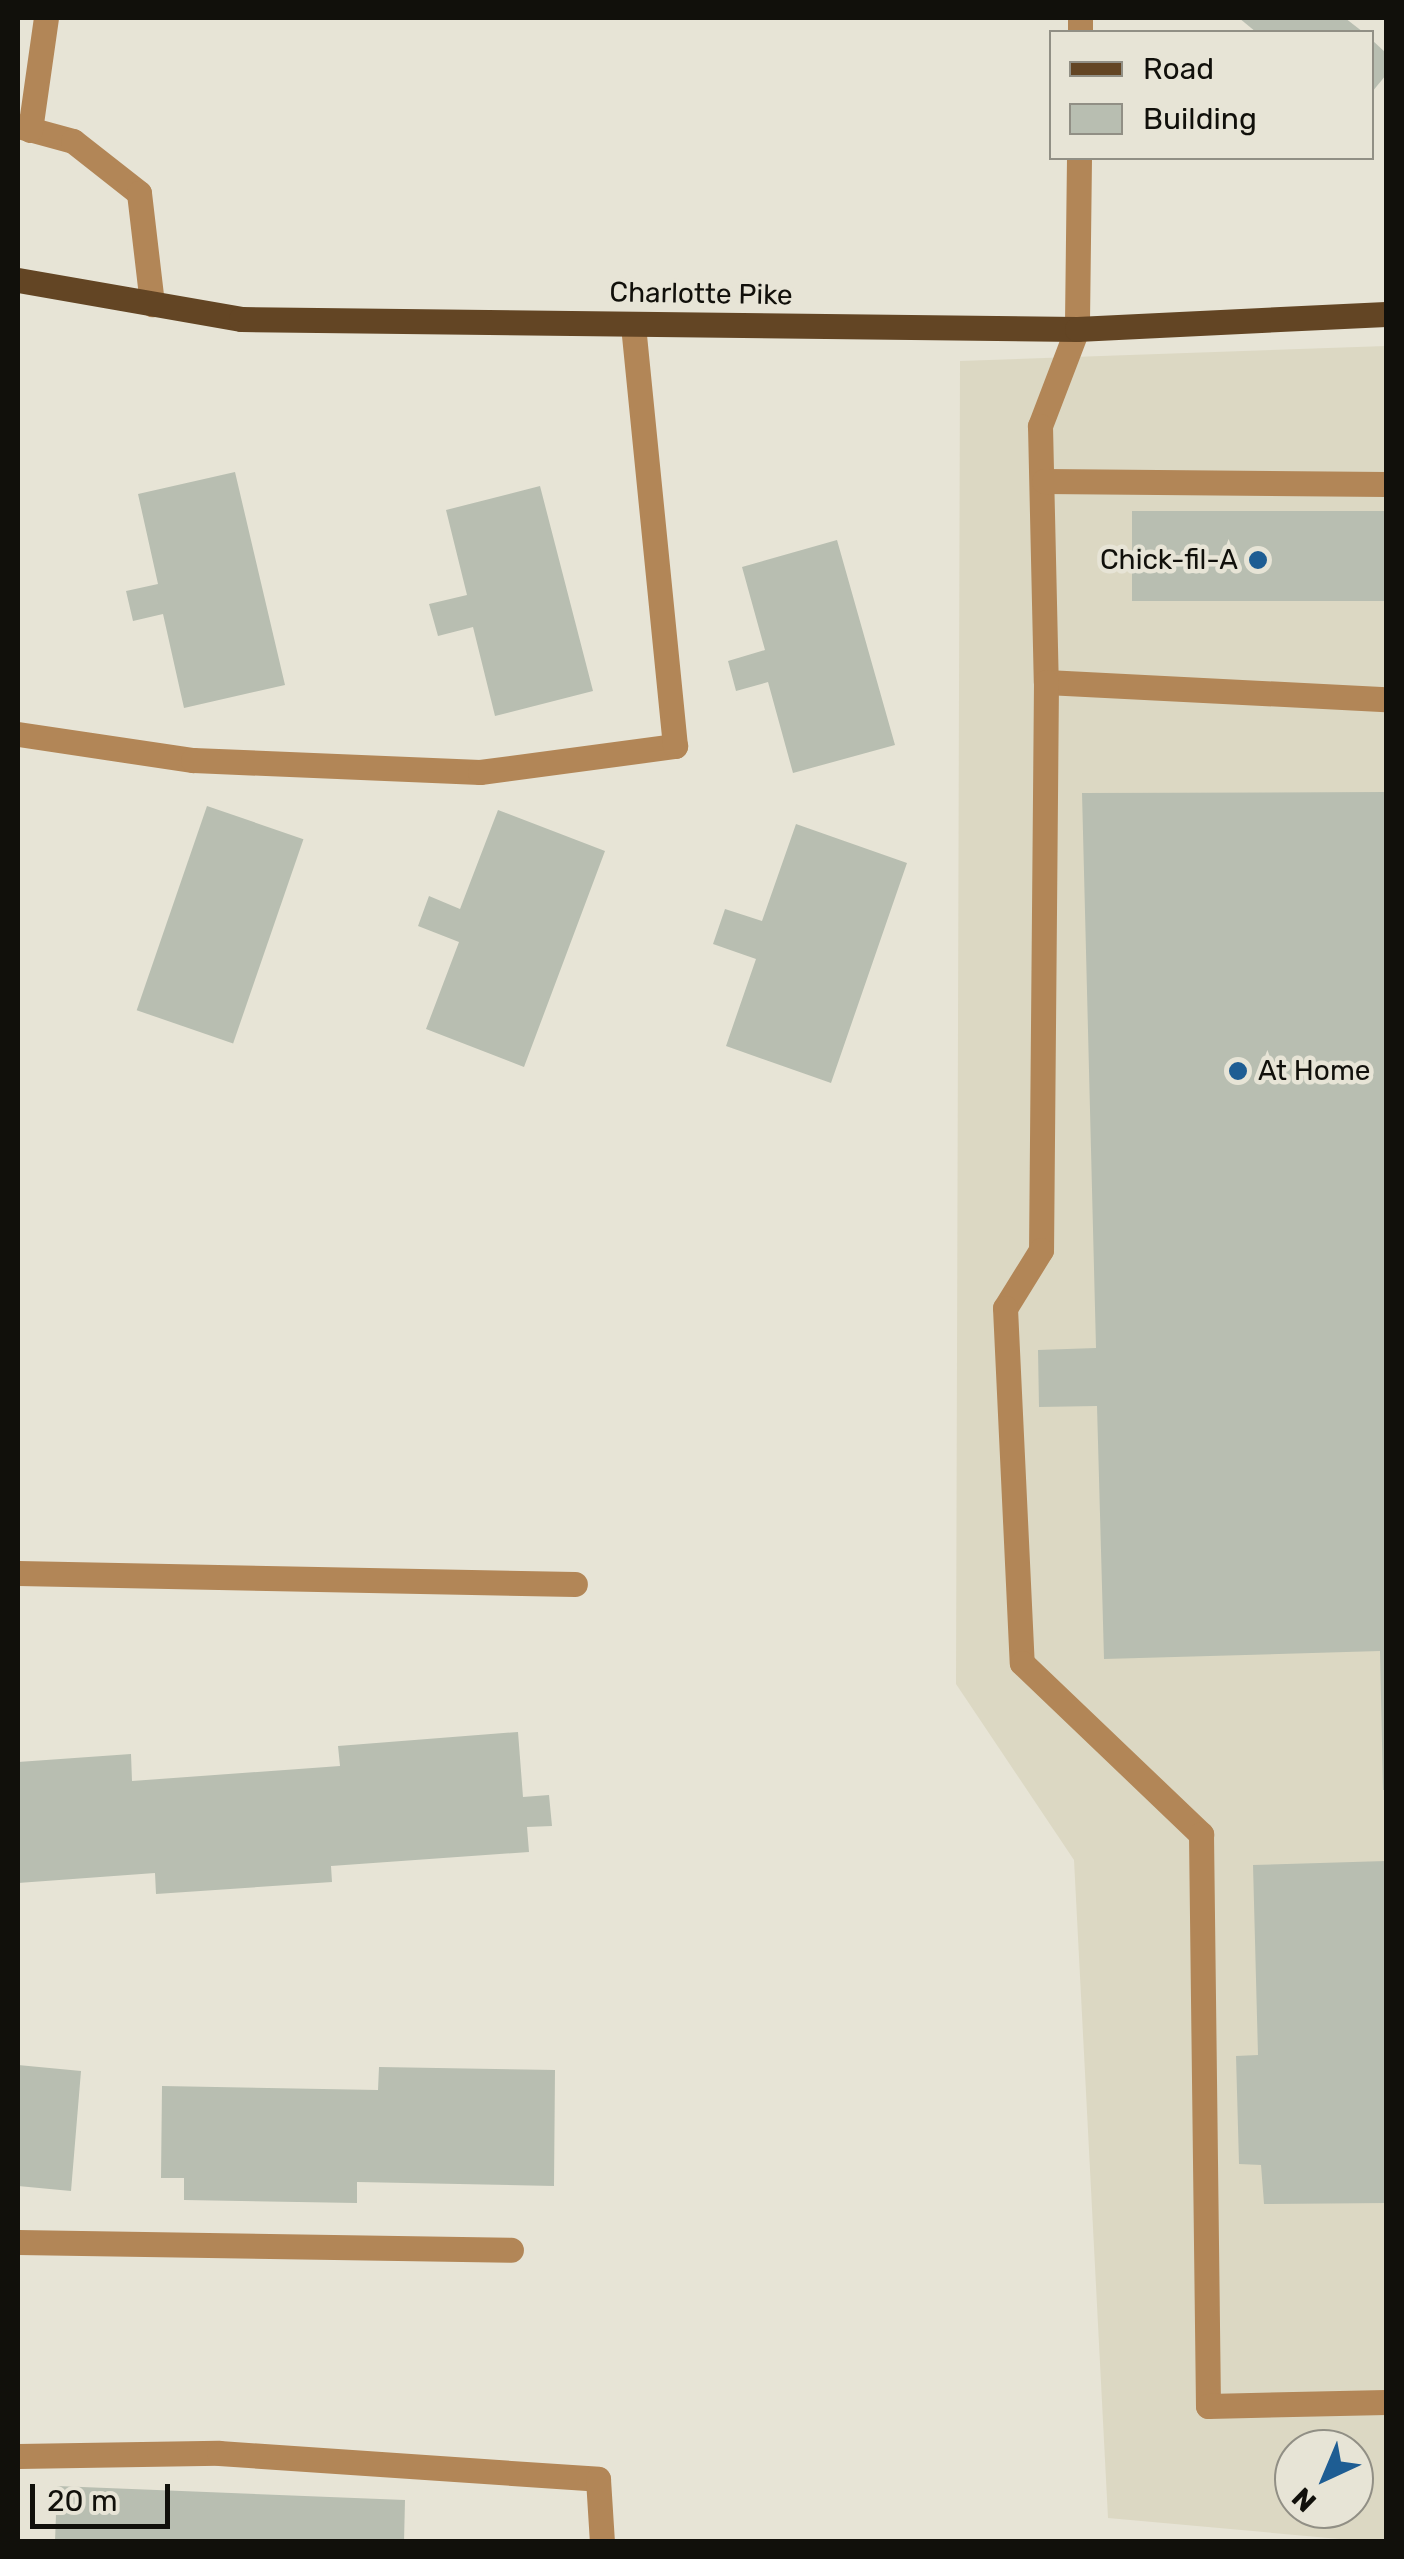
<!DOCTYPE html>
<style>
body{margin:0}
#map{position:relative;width:1404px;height:2559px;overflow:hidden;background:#e7e4d6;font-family:Rubik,sans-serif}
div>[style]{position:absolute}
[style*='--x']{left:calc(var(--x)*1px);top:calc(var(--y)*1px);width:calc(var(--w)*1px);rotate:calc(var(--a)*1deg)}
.built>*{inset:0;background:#dcd8c3}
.building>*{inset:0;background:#b8beb1;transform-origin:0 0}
.minor>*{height:25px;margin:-12.5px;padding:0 12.5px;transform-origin:12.5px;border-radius:12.5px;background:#b28657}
.major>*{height:25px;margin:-12.5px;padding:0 12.5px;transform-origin:12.5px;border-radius:12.5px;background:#634524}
.dots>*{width:28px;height:28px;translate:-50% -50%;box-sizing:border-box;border:5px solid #e7e4d6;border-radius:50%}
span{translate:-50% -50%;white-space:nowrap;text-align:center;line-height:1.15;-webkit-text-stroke:9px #e7e4d6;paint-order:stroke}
.street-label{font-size:28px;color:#11100b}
.poi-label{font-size:28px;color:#11100b}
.right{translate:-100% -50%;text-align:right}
.left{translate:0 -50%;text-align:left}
.frame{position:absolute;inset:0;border:20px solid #11100b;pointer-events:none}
.legend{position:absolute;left:1049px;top:30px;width:325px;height:130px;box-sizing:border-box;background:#e7e4d6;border:2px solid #918f85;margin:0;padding:12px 18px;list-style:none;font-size:30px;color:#11100b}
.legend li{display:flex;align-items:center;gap:20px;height:50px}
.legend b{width:50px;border:2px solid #918f85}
.north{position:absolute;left:1274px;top:2429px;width:100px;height:100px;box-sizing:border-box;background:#e7e4d6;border:2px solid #918f85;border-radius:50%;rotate:224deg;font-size:28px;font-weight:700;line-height:40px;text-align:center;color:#11100b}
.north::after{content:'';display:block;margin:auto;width:35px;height:45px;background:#1e5d93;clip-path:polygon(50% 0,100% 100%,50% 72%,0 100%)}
.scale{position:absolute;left:30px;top:2484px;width:140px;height:45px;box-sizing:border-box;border:5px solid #11100b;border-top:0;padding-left:12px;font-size:30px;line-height:35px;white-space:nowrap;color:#11100b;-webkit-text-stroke:8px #e7e4d6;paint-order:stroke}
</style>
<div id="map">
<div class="built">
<i style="clip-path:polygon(evenodd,1386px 346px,1386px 2541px,1362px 2541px,1108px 2518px,1074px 1860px,956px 1684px,960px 361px,1386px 346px,1294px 2449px,1354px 2449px,1354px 2509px,1294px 2509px,1294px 2449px)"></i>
</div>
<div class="building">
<i style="clip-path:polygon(1239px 18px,1345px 18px,1363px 32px,1256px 32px)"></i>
<i style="clip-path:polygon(1372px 40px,1386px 53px,1386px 75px,1372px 92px)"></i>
<i style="clip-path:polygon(235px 472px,285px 685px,184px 708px,163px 614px,133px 621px,126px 591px,158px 584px,138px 494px)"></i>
<i style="clip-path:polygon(540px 486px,593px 691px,495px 716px,473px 627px,438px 636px,429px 604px,467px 595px,446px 510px)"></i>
<i style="left:1386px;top:511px;width:90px;height:254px;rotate:90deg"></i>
<i style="clip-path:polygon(837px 540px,895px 745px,793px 773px,768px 682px,736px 691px,728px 661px,765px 650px,742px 567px)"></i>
<i style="clip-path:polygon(1386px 792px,1386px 1790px,1383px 1790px,1380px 1651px,1104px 1659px,1097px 1406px,1039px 1407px,1038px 1350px,1096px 1348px,1082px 793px)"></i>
<i style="left:207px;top:806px;width:102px;height:216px;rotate:19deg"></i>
<i style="clip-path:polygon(498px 810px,605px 851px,524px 1067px,426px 1029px,459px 942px,418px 926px,429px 896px,460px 909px)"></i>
<i style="clip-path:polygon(796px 824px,907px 863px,831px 1083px,726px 1046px,756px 959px,713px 944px,725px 909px,762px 921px)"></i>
<i style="clip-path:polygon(518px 1732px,523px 1797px,549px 1795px,552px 1826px,527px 1827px,529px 1852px,331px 1866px,332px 1882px,156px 1894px,155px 1873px,18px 1883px,18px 1762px,131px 1754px,132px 1781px,340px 1766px,338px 1746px)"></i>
<i style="clip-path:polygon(1386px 1861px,1386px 2203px,1264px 2204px,1261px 2165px,1239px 2164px,1236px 2056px,1258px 2055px,1253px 1865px)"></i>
<i style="clip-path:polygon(18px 2065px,81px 2071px,71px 2191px,18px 2186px)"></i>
<i style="clip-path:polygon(379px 2067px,555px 2070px,554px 2186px,357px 2182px,357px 2203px,184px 2200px,184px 2178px,161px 2178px,162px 2086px,378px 2090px)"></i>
<i style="clip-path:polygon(57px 2486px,405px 2500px,404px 2542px,55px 2542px)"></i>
</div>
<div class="minor">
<i style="--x:1080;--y:32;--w:14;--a:-90"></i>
<i style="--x:18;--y:126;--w:57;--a:15.3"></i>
<i style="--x:73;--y:141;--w:84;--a:38.2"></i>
<i style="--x:139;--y:193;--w:112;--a:83.3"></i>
<i style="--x:30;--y:130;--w:113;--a:-81.9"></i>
<i style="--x:1079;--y:158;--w:171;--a:90.7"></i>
<i style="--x:1077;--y:329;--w:104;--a:110.9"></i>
<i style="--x:1040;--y:426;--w:256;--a:88.7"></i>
<i style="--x:1046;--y:682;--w:340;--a:2.9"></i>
<i style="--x:1044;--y:481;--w:342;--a:0.5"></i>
<i style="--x:1046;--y:682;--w:568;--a:90.5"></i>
<i style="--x:1041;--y:1250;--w:68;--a:121.8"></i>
<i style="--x:1005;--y:1308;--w:355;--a:87.3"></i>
<i style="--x:1022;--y:1663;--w:248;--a:43.7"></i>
<i style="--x:1201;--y:1834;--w:572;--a:89.3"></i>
<i style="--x:1208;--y:2406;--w:178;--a:-1.3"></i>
<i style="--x:18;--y:734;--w:177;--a:8.5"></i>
<i style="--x:193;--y:760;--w:287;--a:2.4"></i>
<i style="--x:480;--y:772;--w:197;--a:-7.6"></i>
<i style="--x:675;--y:746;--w:424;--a:-95.7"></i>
<i style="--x:18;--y:1573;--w:557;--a:1.13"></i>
<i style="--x:18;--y:2242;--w:493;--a:0.9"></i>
<i style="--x:18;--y:2456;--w:201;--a:-0.9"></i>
<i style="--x:219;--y:2453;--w:380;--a:3.9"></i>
<i style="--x:598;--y:2479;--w:63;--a:86.4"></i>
</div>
<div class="major">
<i style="--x:18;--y:280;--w:226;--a:9.9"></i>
<i style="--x:241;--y:319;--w:836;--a:0.69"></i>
<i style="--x:1077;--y:329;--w:309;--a:-2.8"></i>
</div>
<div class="dots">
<i style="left:1258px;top:560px;background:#1e5d93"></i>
<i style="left:1238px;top:1071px;background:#1e5d93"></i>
</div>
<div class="street-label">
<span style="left:701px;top:294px;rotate:1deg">Charlotte Pike</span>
</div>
<div class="poi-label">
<span class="right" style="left:1238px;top:560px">Chick-fil-A</span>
<span class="left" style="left:1258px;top:1071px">At Home</span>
</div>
<div class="frame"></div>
<ul class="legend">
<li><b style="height:12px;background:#634524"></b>Road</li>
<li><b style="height:28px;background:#b8beb1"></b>Building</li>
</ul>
<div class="north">N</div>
<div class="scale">20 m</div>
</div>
